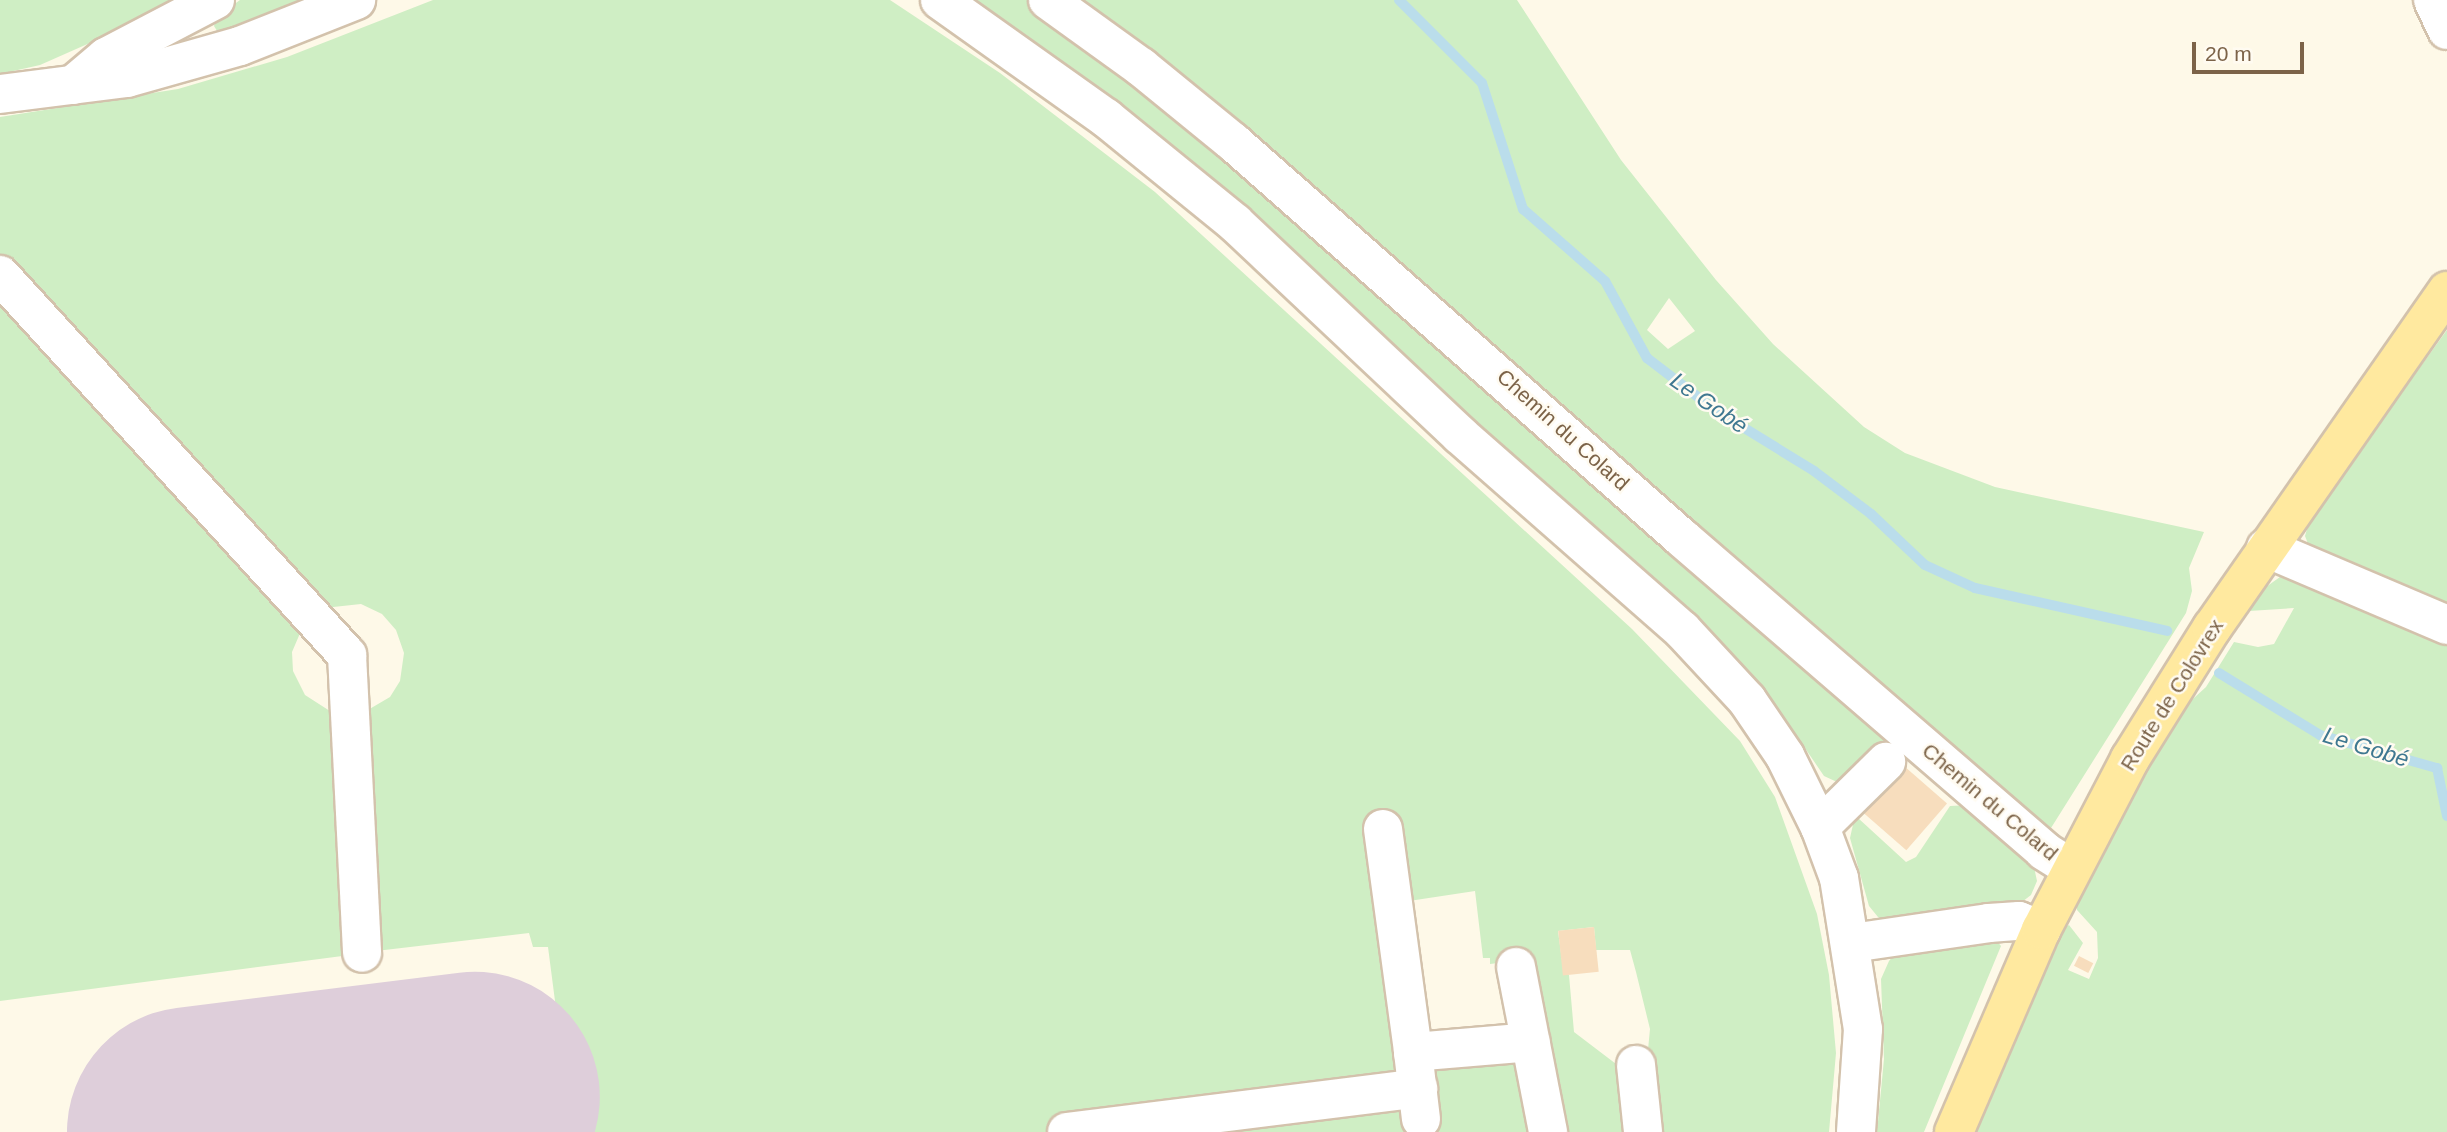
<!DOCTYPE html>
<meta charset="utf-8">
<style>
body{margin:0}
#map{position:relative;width:2447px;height:1132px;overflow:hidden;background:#fef9e8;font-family:Arial,sans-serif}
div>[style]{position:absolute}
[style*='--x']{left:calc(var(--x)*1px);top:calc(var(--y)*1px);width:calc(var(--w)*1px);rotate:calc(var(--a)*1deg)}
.green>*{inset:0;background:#cfeec4}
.stream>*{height:10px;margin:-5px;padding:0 5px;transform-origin:5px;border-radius:5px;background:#baddeb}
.taxiway>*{height:100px;margin:-50px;padding:0 50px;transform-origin:50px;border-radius:50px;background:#deceda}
.runway>*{height:250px;margin:-125px;padding:0 125px;transform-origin:125px;border-radius:125px;background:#deceda}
.building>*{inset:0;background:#f7ddbd;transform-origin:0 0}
.roads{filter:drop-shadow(2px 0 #d3c2ac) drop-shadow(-2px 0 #d3c2ac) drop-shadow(0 2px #d3c2ac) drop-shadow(0 -2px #d3c2ac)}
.minor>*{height:38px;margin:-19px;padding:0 19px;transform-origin:19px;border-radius:19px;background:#fff}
.major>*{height:38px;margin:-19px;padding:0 19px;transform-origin:19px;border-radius:19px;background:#ffe99f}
span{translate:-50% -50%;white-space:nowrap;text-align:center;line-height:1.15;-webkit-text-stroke:5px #fffbf1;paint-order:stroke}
.street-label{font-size:21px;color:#7c6348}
.water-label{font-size:23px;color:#3f7891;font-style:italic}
.scale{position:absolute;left:2192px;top:42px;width:112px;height:32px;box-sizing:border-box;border:4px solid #7c6348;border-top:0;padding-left:9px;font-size:21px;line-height:24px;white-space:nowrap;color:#7c6348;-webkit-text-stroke:5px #fffbf1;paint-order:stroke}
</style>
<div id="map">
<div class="green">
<i style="clip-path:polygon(0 0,187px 0,40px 65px,0 74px)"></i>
<i style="clip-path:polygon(240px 0,320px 0,219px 34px,214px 26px,217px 17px)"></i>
<i style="clip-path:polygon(433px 0,890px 0,1000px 73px,1155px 192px,1632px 629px,1740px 741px,1775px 797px,1817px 914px,1829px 975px,1836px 1053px,1829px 1132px,1655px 1132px,1647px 1060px,1650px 1029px,1636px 972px,1630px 950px,1596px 950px,1594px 927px,1558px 931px,1564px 975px,1569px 975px,1574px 1032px,1620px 1067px,1632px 1132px,1560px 1132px,1532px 959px,1490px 964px,1490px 958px,1483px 958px,1475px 891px,1409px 901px,1429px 1060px,1513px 1053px,1538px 1132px,572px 1132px,548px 947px,533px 947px,529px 933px,376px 951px,361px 714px,390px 697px,400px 681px,404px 653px,396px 630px,382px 614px,361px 604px,324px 608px,0 256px,0 117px,178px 89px,287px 57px)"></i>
<i style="clip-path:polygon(972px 0,1033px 0,1137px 73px,1889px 733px,1883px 752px,1876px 746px,1837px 782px,1824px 776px,1764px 688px,1702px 620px,1511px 455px,1285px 244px)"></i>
<i style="clip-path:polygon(evenodd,1067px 0,1517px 0,1621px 160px,1716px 280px,1773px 344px,1864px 427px,1905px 453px,1995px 487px,2204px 532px,2189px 568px,2192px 591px,2186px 613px,2051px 828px,1904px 711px,1067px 0,1669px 298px,1695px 331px,1668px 349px,1647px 330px,1669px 298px)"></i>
<i style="clip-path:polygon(0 297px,304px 624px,292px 652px,293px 671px,305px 695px,333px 713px,350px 955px,0 1001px)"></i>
<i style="clip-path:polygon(2447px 330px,2447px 1132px,1974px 1132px,2062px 929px,2069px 925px,2083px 943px,2068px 970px,2089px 979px,2098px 958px,2097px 932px,2077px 910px,2076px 900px,2183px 708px,2206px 687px,2234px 642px,2258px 647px,2274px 644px,2294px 608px,2249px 611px,2266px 587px,2312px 554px,2305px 536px,2310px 519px)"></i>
<i style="clip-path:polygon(1971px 805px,2034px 867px,2037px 881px,2031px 895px,2018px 905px,1882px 920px,1878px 917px,1869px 906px,1850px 838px,1854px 820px,1858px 818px,1906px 862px,1916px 857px,1950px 806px)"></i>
<i style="clip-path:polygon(1990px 933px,2001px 946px,1924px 1132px,1877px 1132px,1884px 1059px,1881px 979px,1889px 961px,1893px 956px)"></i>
</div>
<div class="stream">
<i style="--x:1399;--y:0;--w:117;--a:45"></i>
<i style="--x:1482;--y:83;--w:133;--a:72"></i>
<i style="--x:1523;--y:209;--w:109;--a:41.3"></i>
<i style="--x:1605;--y:281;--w:88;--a:61.4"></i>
<i style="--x:1647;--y:358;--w:86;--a:37.4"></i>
<i style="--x:1715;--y:410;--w:116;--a:31.6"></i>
<i style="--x:1814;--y:471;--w:71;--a:37"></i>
<i style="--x:1871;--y:514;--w:74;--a:43.4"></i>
<i style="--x:1925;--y:565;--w:55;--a:24.7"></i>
<i style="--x:1975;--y:588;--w:197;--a:12.6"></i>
<i style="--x:2219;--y:673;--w:119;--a:31.5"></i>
<i style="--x:2320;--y:735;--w:122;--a:15.8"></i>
<i style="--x:2437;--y:768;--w:49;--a:78.2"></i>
</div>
<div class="taxiway">
<i style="--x:379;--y:1109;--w:23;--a:83"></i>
</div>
<div class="runway">
<i style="--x:192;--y:1132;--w:285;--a:-7.1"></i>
</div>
<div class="building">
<i style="left:1904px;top:766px;width:57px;height:62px;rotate:41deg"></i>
<i style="left:1594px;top:927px;width:45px;height:36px;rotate:84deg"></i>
<i style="left:2079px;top:956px;width:16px;height:11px;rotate:27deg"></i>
</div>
<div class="roads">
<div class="minor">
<i style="--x:940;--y:0;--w:204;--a:35.4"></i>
<i style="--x:1106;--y:118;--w:166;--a:39.1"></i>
<i style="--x:1235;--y:223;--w:309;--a:43.3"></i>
<i style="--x:1460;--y:435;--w:295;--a:41.3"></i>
<i style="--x:1682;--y:630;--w:96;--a:47.1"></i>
<i style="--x:1747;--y:700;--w:68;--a:55.8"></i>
<i style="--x:1785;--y:756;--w:79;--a:63.8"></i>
<i style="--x:1820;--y:827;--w:54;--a:69.6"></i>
<i style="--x:1839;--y:878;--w:153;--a:81"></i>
<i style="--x:1863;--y:1029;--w:103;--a:93.9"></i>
<i style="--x:1048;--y:0;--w:115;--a:35.8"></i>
<i style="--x:1141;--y:67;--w:119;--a:39.2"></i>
<i style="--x:1233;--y:142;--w:599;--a:41.41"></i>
<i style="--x:1682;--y:538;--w:479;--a:40.8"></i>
<i style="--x:2044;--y:851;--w:32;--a:32"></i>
<i style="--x:2433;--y:0;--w:33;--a:65"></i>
<i style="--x:73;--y:85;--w:43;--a:-40.3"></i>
<i style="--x:106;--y:57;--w:123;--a:-27.6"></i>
<i style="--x:0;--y:94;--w:128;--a:-7.2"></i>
<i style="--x:127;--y:78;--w:117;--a:-15.8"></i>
<i style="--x:240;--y:46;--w:125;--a:-21.6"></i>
<i style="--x:0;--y:275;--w:515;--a:47.6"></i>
<i style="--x:347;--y:655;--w:298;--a:87.1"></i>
<i style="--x:2266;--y:548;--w:197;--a:23"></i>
<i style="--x:1820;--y:827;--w:93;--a:-44.6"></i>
<i style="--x:1383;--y:829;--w:225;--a:82.3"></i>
<i style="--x:1852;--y:943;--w:138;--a:-8.3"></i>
<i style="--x:1989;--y:923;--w:30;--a:-4"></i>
<i style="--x:2019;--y:921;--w:24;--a:22"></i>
<i style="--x:1516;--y:967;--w:168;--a:79"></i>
<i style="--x:1636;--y:1065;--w:67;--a:84"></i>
<i style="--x:1421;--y:1119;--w:67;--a:-96.8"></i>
<i style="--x:1413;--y:1052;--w:118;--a:-4.8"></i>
<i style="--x:1067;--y:1132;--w:354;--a:-7.1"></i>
</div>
<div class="major">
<i style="--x:1954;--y:1132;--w:220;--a:-66.7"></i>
<i style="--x:2041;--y:930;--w:193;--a:-62.5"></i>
<i style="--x:2130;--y:759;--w:155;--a:-58"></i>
<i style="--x:2212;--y:628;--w:411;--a:-55.1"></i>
</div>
</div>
<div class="street-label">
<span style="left:1563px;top:430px;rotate:42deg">Chemin du Colard</span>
<span style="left:2172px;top:695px;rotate:-58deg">Route de Colovrex</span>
<span style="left:1990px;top:802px;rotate:40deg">Chemin du Colard</span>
</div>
<div class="water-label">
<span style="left:1709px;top:403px;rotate:35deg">Le Gobé</span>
<span style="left:2366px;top:747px;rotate:17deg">Le Gobé</span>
</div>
<div class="scale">20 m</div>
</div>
